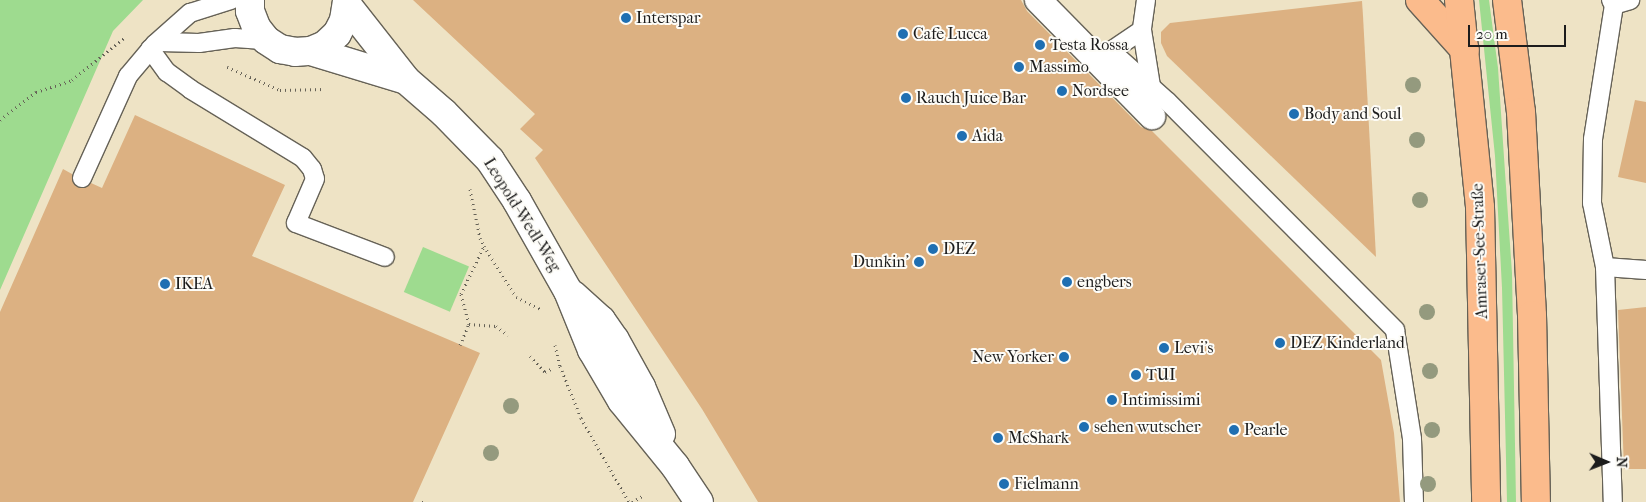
<!DOCTYPE html>
<meta charset="utf-8">
<style>
body{margin:0}
#map{position:relative;width:1646px;height:502px;overflow:hidden;background:#eee3c5;font-family:"IM FELL French Canon",serif}
div>[style]{position:absolute}
[style*='--x']{left:calc(var(--x)*1px);top:calc(var(--y)*1px);width:calc(var(--w)*1px);rotate:calc(var(--a)*1deg)}
.green>*{inset:0;background:#9edb8f;transform-origin:0 0}
.building>*{inset:0;background:#dcb182}
.path>*{height:3px;margin-top:-1.5px;transform-origin:0;background:repeating-linear-gradient(90deg,#666257 0 1px,transparent 0 5px)}
.roads{filter:drop-shadow(1px 0 #666257) drop-shadow(-1px 0 #666257) drop-shadow(0 1px #666257) drop-shadow(0 -1px #666257)}
.service>*{height:18px;margin:-9px;padding:0 9px;transform-origin:9px;border-radius:9px;background:#fff}
.pedestrian>*{height:26px;margin:-13px;padding:0 13px;transform-origin:13px;border-radius:13px;background:#fff}
.minor>*{height:28px;margin:-14px;padding:0 14px;transform-origin:14px;border-radius:14px;background:#fff}
.primary>*{height:28px;margin:-14px;padding:0 14px;transform-origin:14px;border-radius:14px;background:#fbbb8c}
.trees>*{width:16px;height:16px;margin:-8px;border-radius:50%;background:#949a7e}
.dots>*{width:14px;height:14px;translate:-50% -50%;box-sizing:border-box;border:2px solid #fdfcf7;border-radius:50%}
span{translate:-50% -50%;white-space:nowrap;text-align:center;line-height:1.15;-webkit-text-stroke:4px #fdfcf7;paint-order:stroke}
.poi-label{font-size:16px;color:#1c1c1c}
.left{translate:0 -50%;text-align:left}
.right{translate:-100% -50%;text-align:right}
.street-label{font-size:16px;color:#1c1c1c}
.north{position:absolute;left:1581px;top:437px;width:50px;height:50px;-webkit-text-stroke:4px #fdfcf7;paint-order:stroke;rotate:91deg;font-size:14px;font-weight:700;line-height:20px;text-align:center;color:#1c1c1c}
.north::after{content:'';display:block;margin:auto;width:18px;height:22px;background:#1c1c1c;clip-path:polygon(50% 0,100% 100%,50% 72%,0 100%)}
.scale{position:absolute;left:1468px;top:25px;width:98px;height:22px;box-sizing:border-box;border:2px solid #1c1c1c;border-top:0;padding-left:6px;font-size:15px;line-height:18px;white-space:nowrap;color:#1c1c1c;-webkit-text-stroke:4px #fdfcf7;paint-order:stroke}
</style>
<div id="map">
<div class="green">
<i style="clip-path:polygon(0 0,143px 0,113px 31px,0 290px)"></i>
<i style="clip-path:polygon(1479px 0,1489px 0,1498px 68px,1505px 172px,1512px 273px,1516px 502px,1507px 502px,1502px 288px,1495px 156px)"></i>
<i style="left:423px;top:247px;width:50px;height:49px;rotate:23deg"></i>
</div>
<div class="building">
<i style="clip-path:polygon(413px 0,1021px 0,1027px 11px,1141px 127px,1152px 131px,1381px 360px,1394px 433px,1400px 502px,758px 502px,702px 409px,535px 158px,543px 150px,520px 129px,535px 114px)"></i>
<i style="clip-path:polygon(1362px 1px,1363px 16px,1376px 257px,1167px 56px,1161px 43px,1161px 32px,1170px 23px)"></i>
<i style="clip-path:polygon(1635px 100px,1646px 102px,1646px 183px,1618px 177px)"></i>
<i style="clip-path:polygon(135px 115px,285px 185px,252px 256px,480px 353px,413px 502px,0 502px,0 312px,63px 169px,72px 174px,72px 180px,77px 187px,84px 188px,91px 183px,102px 188px)"></i>
<i style="clip-path:polygon(1646px 307px,1646px 469px,1624px 469px,1618px 310px)"></i>
</div>
<div class="path">
<i style="--x:227;--y:67;--w:58;--a:23.5"></i>
<i style="--x:280;--y:90;--w:45;--a:-1.3"></i>
<i style="--x:0;--y:120;--w:46;--a:-37.9"></i>
<i style="--x:36;--y:92;--w:38;--a:-18"></i>
<i style="--x:72;--y:80;--w:67;--a:-38.9"></i>
<i style="--x:470;--y:189;--w:50;--a:78.5"></i>
<i style="--x:480;--y:238;--w:9;--a:63"></i>
<i style="--x:469;--y:324;--w:31;--a:-105"></i>
<i style="--x:461;--y:294;--w:53;--a:-64.4"></i>
<i style="--x:484;--y:246;--w:60;--a:57.9"></i>
<i style="--x:516;--y:297;--w:28;--a:26"></i>
<i style="--x:460;--y:345;--w:23;--a:-67"></i>
<i style="--x:469;--y:324;--w:27;--a:4"></i>
<i style="--x:496;--y:326;--w:15;--a:37"></i>
<i style="--x:555;--y:345;--w:22;--a:77"></i>
<i style="--x:560;--y:366;--w:56;--a:68"></i>
<i style="--x:581;--y:418;--w:97;--a:60.3"></i>
<i style="--x:530;--y:356;--w:22;--a:47"></i>
<i style="--x:545;--y:372;--w:7;--a:-27"></i>
<i style="--x:422;--y:502;--w:3;--a:0"></i>
<i style="--x:632;--y:502;--w:14;--a:-30"></i>
</div>
<div class="roads">
<div class="service">
<i style="--x:1146;--y:0;--w:30;--a:98"></i>
<i style="--x:1142;--y:30;--w:57;--a:80.9"></i>
<i style="--x:1611;--y:0;--w:6;--a:59"></i>
<i style="--x:1614;--y:5;--w:136;--a:98.9"></i>
<i style="--x:1593;--y:139;--w:64;--a:90.9"></i>
<i style="--x:1592;--y:203;--w:65;--a:78.5"></i>
<i style="--x:1605;--y:267;--w:235;--a:88.1"></i>
<i style="--x:1614;--y:5;--w:17;--a:-17"></i>
<i style="--x:1142;--y:30;--w:37;--a:146"></i>
<i style="--x:1111;--y:51;--w:76;--a:41.8"></i>
<i style="--x:1168;--y:102;--w:322;--a:45.1"></i>
<i style="--x:1395;--y:330;--w:110;--a:81.1"></i>
<i style="--x:1412;--y:439;--w:63;--a:88.2"></i>
<i style="--x:159;--y:42;--w:40;--a:1.4"></i>
<i style="--x:199;--y:43;--w:36;--a:-8"></i>
<i style="--x:235;--y:38;--w:31;--a:4"></i>
<i style="--x:150;--y:49;--w:29;--a:54"></i>
<i style="--x:167;--y:72;--w:29;--a:36"></i>
<i style="--x:190;--y:89;--w:132;--a:31.4"></i>
<i style="--x:303;--y:158;--w:14;--a:51"></i>
<i style="--x:312;--y:169;--w:10;--a:73"></i>
<i style="--x:315;--y:179;--w:48;--a:113.4"></i>
<i style="--x:296;--y:223;--w:95;--a:20.9"></i>
<i style="--x:82;--y:178;--w:112;--a:-65.7"></i>
<i style="--x:128;--y:76;--w:42;--a:-49.8"></i>
<i style="--x:155;--y:44;--w:47;--a:-41.5"></i>
<i style="--x:190;--y:13;--w:43;--a:-17.6"></i>
<i style="--x:1605;--y:267;--w:41;--a:4.2"></i>
</div>
<div class="pedestrian">
<i style="--x:1038;--y:0;--w:163;--a:45.5"></i>
</div>
<div class="minor">
<i style="--x:250;--y:0;--w:11;--a:90"></i>
<i style="--x:250;--y:11;--w:17;--a:69"></i>
<i style="--x:256;--y:27;--w:16;--a:52"></i>
<i style="--x:266;--y:40;--w:17;--a:33"></i>
<i style="--x:280;--y:49;--w:15;--a:11"></i>
<i style="--x:295;--y:52;--w:16;--a:-4"></i>
<i style="--x:311;--y:51;--w:15;--a:-23"></i>
<i style="--x:325;--y:45;--w:16;--a:-43"></i>
<i style="--x:337;--y:34;--w:16;--a:-63"></i>
<i style="--x:344;--y:20;--w:20;--a:-81"></i>
<i style="--x:347;--y:5;--w:95;--a:51.8"></i>
<i style="--x:406;--y:80;--w:50;--a:41"></i>
<i style="--x:444;--y:113;--w:66;--a:45.6"></i>
<i style="--x:490;--y:160;--w:49;--a:56.6"></i>
<i style="--x:517;--y:201;--w:103;--a:60.5"></i>
<i style="--x:568;--y:291;--w:64;--a:67.9"></i>
<i style="--x:592;--y:350;--w:59;--a:59.5"></i>
<i style="--x:622;--y:401;--w:84;--a:50.8"></i>
<i style="--x:675;--y:466;--w:43;--a:56.3"></i>
<i style="--x:311;--y:51;--w:99;--a:17"></i>
<i style="--x:573;--y:295;--w:38;--a:42"></i>
<i style="--x:601;--y:320;--w:24;--a:55"></i>
<i style="--x:615;--y:340;--w:54;--a:61"></i>
<i style="--x:641;--y:387;--w:51;--a:66.9"></i>
</div>
<div class="primary">
<i style="--x:1420;--y:0;--w:67;--a:48"></i>
<i style="--x:1459;--y:0;--w:208;--a:84.2"></i>
<i style="--x:1480;--y:207;--w:295;--a:88.8"></i>
<i style="--x:1507;--y:0;--w:113;--a:82.9"></i>
<i style="--x:1521;--y:112;--w:203;--a:86.9"></i>
<i style="--x:1532;--y:315;--w:187;--a:88.8"></i>
</div>
</div>
<div class="trees">
<i style="left:1413px;top:85px"></i>
<i style="left:1417px;top:140px"></i>
<i style="left:1420px;top:200px"></i>
<i style="left:1427px;top:312px"></i>
<i style="left:1430px;top:371px"></i>
<i style="left:511px;top:406px"></i>
<i style="left:1432px;top:430px"></i>
<i style="left:491px;top:453px"></i>
<i style="left:1428px;top:484px"></i>
</div>
<div class="dots">
<i style="left:626px;top:18px;background:#1f6fb2"></i>
<i style="left:903px;top:34px;background:#1f6fb2"></i>
<i style="left:1040px;top:45px;background:#1f6fb2"></i>
<i style="left:1019px;top:67px;background:#1f6fb2"></i>
<i style="left:1062px;top:91px;background:#1f6fb2"></i>
<i style="left:906px;top:98px;background:#1f6fb2"></i>
<i style="left:1294px;top:114px;background:#1f6fb2"></i>
<i style="left:962px;top:136px;background:#1f6fb2"></i>
<i style="left:933px;top:249px;background:#1f6fb2"></i>
<i style="left:919px;top:262px;background:#1f6fb2"></i>
<i style="left:1067px;top:282px;background:#1f6fb2"></i>
<i style="left:165px;top:284px;background:#1f6fb2"></i>
<i style="left:1280px;top:343px;background:#1f6fb2"></i>
<i style="left:1164px;top:348px;background:#1f6fb2"></i>
<i style="left:1064px;top:357px;background:#1f6fb2"></i>
<i style="left:1136px;top:375px;background:#1f6fb2"></i>
<i style="left:1112px;top:400px;background:#1f6fb2"></i>
<i style="left:1084px;top:427px;background:#1f6fb2"></i>
<i style="left:1234px;top:430px;background:#1f6fb2"></i>
<i style="left:998px;top:438px;background:#1f6fb2"></i>
<i style="left:1004px;top:484px;background:#1f6fb2"></i>
</div>
<div class="poi-label">
<span class="left" style="left:636px;top:18px">Interspar</span>
<span class="left" style="left:913px;top:34px">Cafe Lucca</span>
<span class="left" style="left:1050px;top:45px">Testa Rossa</span>
<span class="left" style="left:1029px;top:67px">Massimo</span>
<span class="left" style="left:1072px;top:91px">Nordsee</span>
<span class="left" style="left:916px;top:98px">Rauch Juice Bar</span>
<span class="left" style="left:1304px;top:114px">Body and Soul</span>
<span class="left" style="left:972px;top:136px">Aida</span>
<span class="left" style="left:943px;top:249px">DEZ</span>
<span class="right" style="left:909px;top:262px">Dunkin'</span>
<span class="left" style="left:1077px;top:282px">engbers</span>
<span class="left" style="left:175px;top:284px">IKEA</span>
<span class="left" style="left:1290px;top:343px">DEZ Kinderland</span>
<span class="left" style="left:1174px;top:348px">Levi's</span>
<span class="right" style="left:1054px;top:357px">New Yorker</span>
<span class="left" style="left:1146px;top:375px">TUI</span>
<span class="left" style="left:1122px;top:400px">Intimissimi</span>
<span class="left" style="left:1094px;top:427px">sehen wutscher</span>
<span class="left" style="left:1244px;top:430px">Pearle</span>
<span class="left" style="left:1008px;top:438px">McShark</span>
<span class="left" style="left:1014px;top:484px">Fielmann</span>
</div>
<div class="street-label">
<span style="left:522px;top:215px;rotate:58deg">Leopold-Wedl-Weg</span>
<span style="left:1480px;top:251px;rotate:-92deg">Amraser-See-Straße</span>
</div>
<div class="north">N</div>
<div class="scale">20 m</div>
</div>
